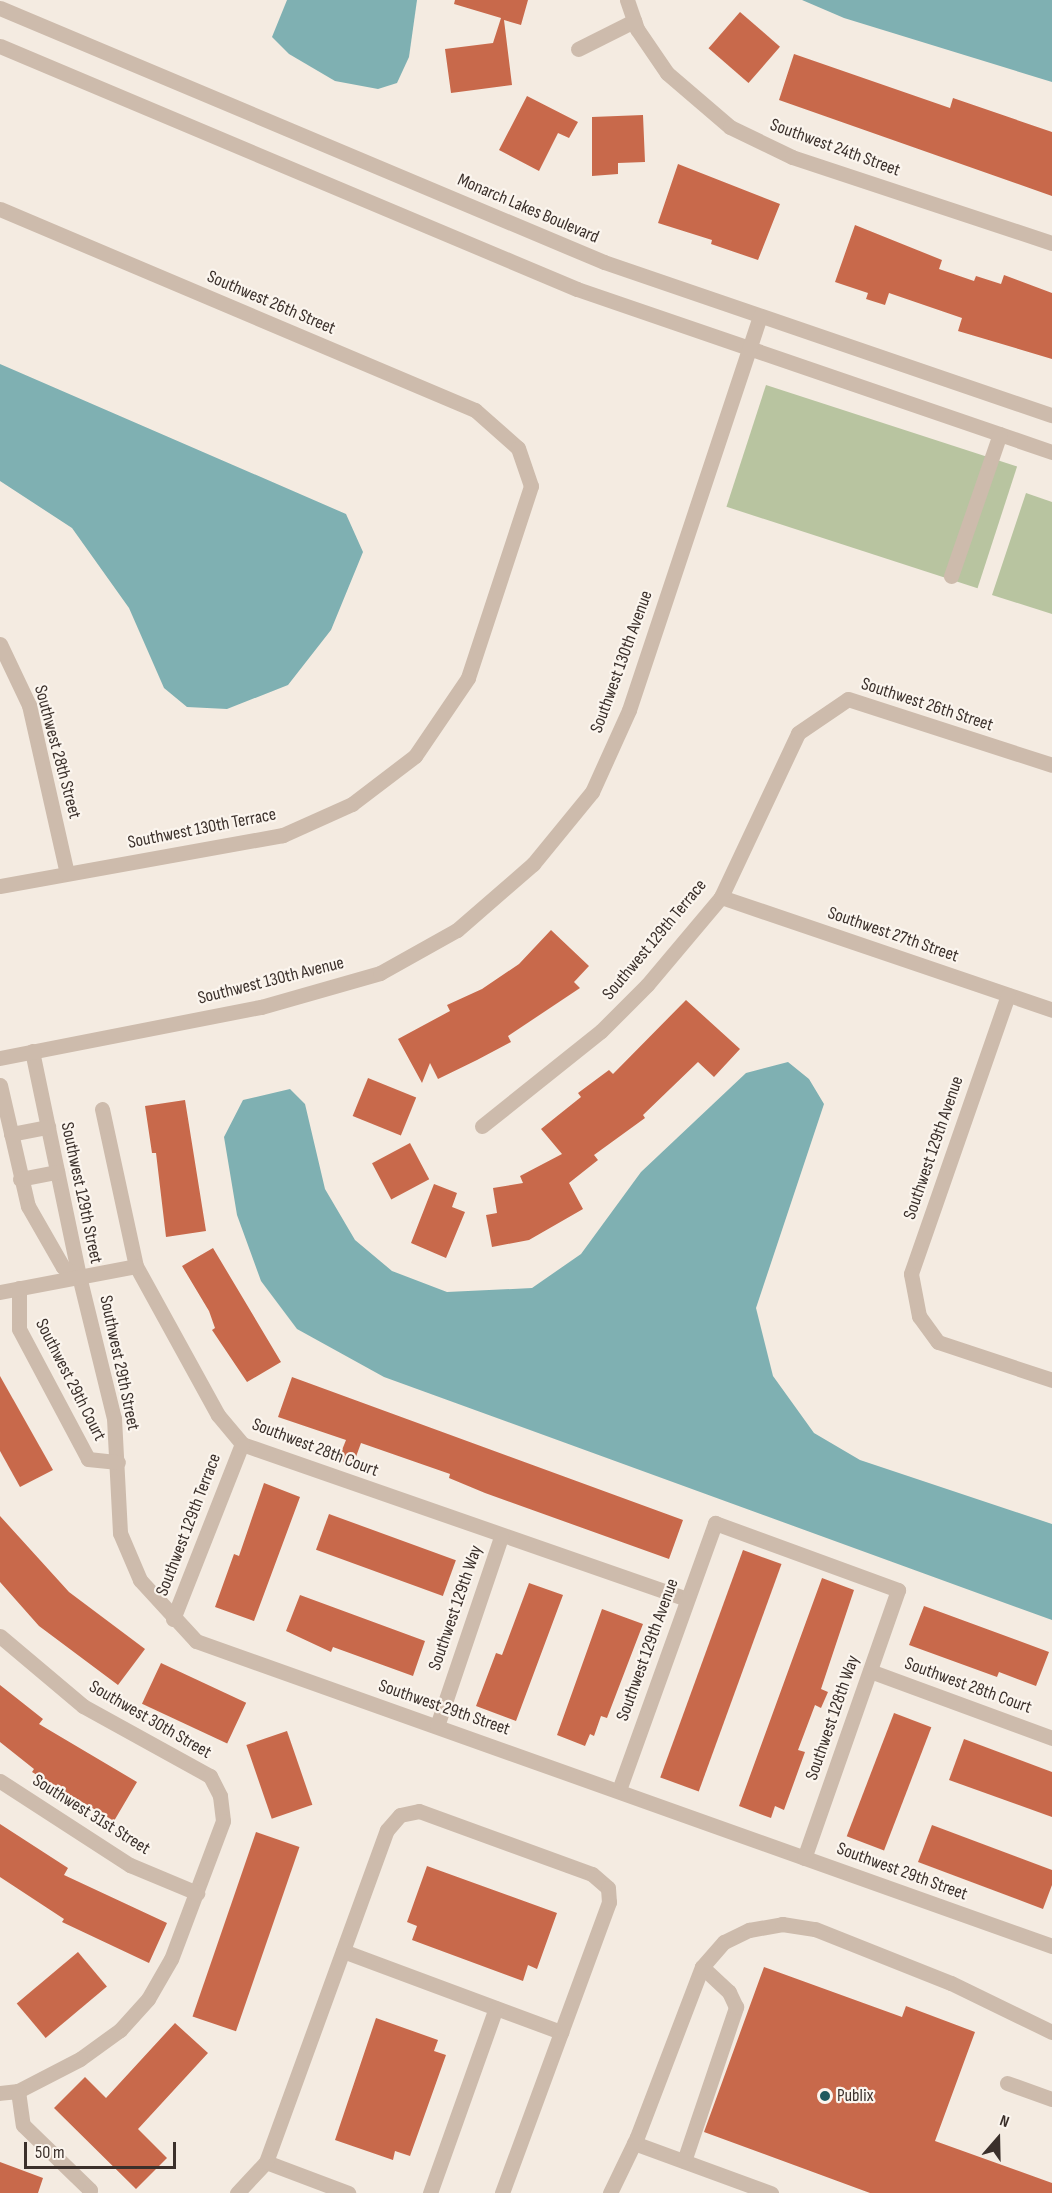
<!DOCTYPE html>
<style>
body{margin:0}
#map{position:relative;width:1052px;height:2193px;overflow:hidden;background:#f4ebe1;font-family:"Sofia Sans Condensed",sans-serif}
div>[style]{position:absolute}
[style*='--x']{left:calc(var(--x)*1px);top:calc(var(--y)*1px);width:calc(var(--w)*1px);rotate:calc(var(--a)*1deg)}
.green>*{inset:0;background:#b8c4a0;transform-origin:0 0}
.water>*{inset:0;background:#7fb0b2}
.building>*{inset:0;background:#c8694b;transform-origin:0 0}
.minor>*{height:15px;margin:-7.5px;padding:0 7.5px;transform-origin:7.5px;border-radius:7.5px;background:#cdbbac}
.dots>*{width:16px;height:16px;translate:-50% -50%;box-sizing:border-box;border:3px solid #fbf5ee;border-radius:50%}
span{translate:-50% -50%;white-space:nowrap;text-align:center;line-height:1.15;-webkit-text-stroke:4.5px #fbf5ee;paint-order:stroke}
.street-label{font-size:18px;color:#3b302b}
.poi-label{font-size:18px;color:#3b302b}
.left{translate:0 -50%;text-align:left}
.north{position:absolute;left:968px;top:2109px;width:60px;height:60px;-webkit-text-stroke:4px #fbf5ee;paint-order:stroke;rotate:20deg;font-size:16px;font-weight:700;line-height:24px;text-align:center;color:#3b302b}
.north::after{content:'';display:block;margin:auto;width:21px;height:27px;background:#3b302b;clip-path:polygon(50% 0,100% 100%,50% 72%,0 100%)}
.scale{position:absolute;left:24px;top:2142px;width:152px;height:27px;box-sizing:border-box;border:3px solid #3b302b;border-top:0;padding-left:8px;font-size:18px;line-height:21px;white-space:nowrap;color:#3b302b;-webkit-text-stroke:4px #fbf5ee;paint-order:stroke}
</style>
<div id="map">
<div class="green">
<i style="left:766px;top:385px;width:264px;height:128px;rotate:18deg"></i>
<i style="clip-path:polygon(1026px 493px,1052px 502px,1052px 614px,992px 595px)"></i>
</div>
<div class="water">
<i style="clip-path:polygon(287px 0,417px 0,409px 57px,397px 83px,378px 89px,335px 81px,289px 54px,272px 37px)"></i>
<i style="clip-path:polygon(802px 0,1052px 0,1052px 82px,844px 18px)"></i>
<i style="clip-path:polygon(0 364px,346px 514px,363px 552px,331px 630px,288px 685px,227px 709px,187px 707px,164px 688px,129px 608px,72px 528px,0 481px)"></i>
<i style="clip-path:polygon(788px 1062px,809px 1079px,824px 1104px,756px 1308px,773px 1376px,814px 1433px,860px 1460px,1052px 1524px,1052px 1620px,384px 1377px,297px 1329px,261px 1281px,237px 1215px,224px 1137px,243px 1100px,290px 1089px,305px 1104px,325px 1189px,355px 1240px,392px 1271px,447px 1292px,532px 1288px,581px 1254px,641px 1172px,746px 1073px)"></i>
</div>
<div class="building">
<i style="clip-path:polygon(455px 0,528px 0,521px 25px,504px 20px,512px 85px,451px 93px,445px 49px,493px 43px,501px 18px,454px 4px)"></i>
<i style="left:740px;top:12px;width:53px;height:48px;rotate:41deg"></i>
<i style="clip-path:polygon(794px 54px,950px 108px,953px 98px,1052px 132px,1052px 196px,779px 100px)"></i>
<i style="clip-path:polygon(527px 96px,578px 122px,569px 138px,558px 133px,539px 171px,499px 150px)"></i>
<i style="clip-path:polygon(643px 115px,645px 162px,618px 163px,618px 174px,592px 176px,592px 117px)"></i>
<i style="clip-path:polygon(678px 164px,780px 204px,758px 260px,711px 244px,712px 240px,658px 223px)"></i>
<i style="clip-path:polygon(855px 225px,942px 260px,939px 269px,974px 281px,976px 276px,1001px 284px,1004px 275px,1052px 293px,1052px 359px,958px 331px,962px 318px,889px 293px,885px 305px,866px 299px,868px 293px,835px 282px)"></i>
<i style="clip-path:polygon(551px 930px,589px 966px,574px 982px,580px 988px,508px 1036px,511px 1042px,477px 1060px,438px 1079px,430px 1063px,422px 1083px,398px 1039px,450px 1011px,447px 1005px,482px 989px,519px 964px)"></i>
<i style="clip-path:polygon(686px 1000px,740px 1049px,714px 1077px,698px 1062px,643px 1115px,645px 1118px,594px 1155px,598px 1160px,569px 1183px,583px 1209px,529px 1240px,492px 1247px,486px 1215px,497px 1213px,493px 1188px,523px 1183px,520px 1176px,562px 1154px,541px 1129px,581px 1097px,578px 1093px,609px 1070px,613px 1074px)"></i>
<i style="left:368px;top:1078px;width:52px;height:41px;rotate:22deg"></i>
<i style="clip-path:polygon(185px 1100px,206px 1231px,166px 1237px,156px 1153px,152px 1153px,145px 1106px)"></i>
<i style="left:410px;top:1143px;width:41px;height:43px;rotate:62deg"></i>
<i style="clip-path:polygon(434px 1184px,457px 1193px,452px 1207px,465px 1212px,446px 1258px,411px 1243px)"></i>
<i style="clip-path:polygon(213px 1248px,281px 1362px,247px 1382px,212px 1330px,215px 1328px,209px 1311px,182px 1266px)"></i>
<i style="clip-path:polygon(0 1376px,53px 1470px,20px 1487px,0 1451px)"></i>
<i style="clip-path:polygon(292px 1377px,683px 1520px,669px 1559px,485px 1493px,449px 1478px,450px 1474px,361px 1443px,353px 1465px,338px 1460px,346px 1440px,278px 1417px)"></i>
<i style="clip-path:polygon(264px 1483px,300px 1497px,254px 1621px,215px 1607px,234px 1554px,239px 1556px)"></i>
<i style="left:329px;top:1514px;width:135px;height:38px;rotate:20deg"></i>
<i style="clip-path:polygon(0 1516px,69px 1592px,145px 1649px,118px 1685px,39px 1626px,0 1582px)"></i>
<i style="left:743px;top:1550px;width:41px;height:242px;rotate:20deg"></i>
<i style="clip-path:polygon(822px 1578px,854px 1590px,821px 1689px,828px 1692px,821px 1708px,815px 1705px,798px 1750px,805px 1752px,784px 1810px,775px 1806px,771px 1818px,739px 1806px)"></i>
<i style="clip-path:polygon(529px 1583px,563px 1595px,516px 1721px,476px 1706px,496px 1653px,502px 1655px)"></i>
<i style="clip-path:polygon(300px 1595px,425px 1641px,413px 1676px,333px 1647px,331px 1652px,286px 1631px)"></i>
<i style="clip-path:polygon(924px 1606px,1049px 1652px,1036px 1686px,999px 1672px,997px 1677px,909px 1645px)"></i>
<i style="clip-path:polygon(602px 1609px,643px 1624px,607px 1718px,601px 1716px,594px 1736px,590px 1734px,585px 1746px,557px 1735px)"></i>
<i style="left:161px;top:1663px;width:94px;height:45px;rotate:25deg"></i>
<i style="clip-path:polygon(0 1685px,43px 1719px,39px 1724px,137px 1782px,114px 1821px,32px 1772px,34px 1769px,0 1742px)"></i>
<i style="left:894px;top:1713px;width:40px;height:132px;rotate:21deg"></i>
<i style="left:287px;top:1731px;width:78px;height:43px;rotate:71deg"></i>
<i style="clip-path:polygon(964px 1739px,1052px 1772px,1052px 1817px,949px 1780px)"></i>
<i style="clip-path:polygon(0 1824px,68px 1868px,64px 1875px,167px 1923px,149px 1963px,62px 1922px,64px 1919px,0 1877px)"></i>
<i style="clip-path:polygon(932px 1825px,1052px 1870px,1052px 1885px,1043px 1909px,918px 1862px)"></i>
<i style="left:256px;top:1832px;width:46px;height:195px;rotate:19deg"></i>
<i style="clip-path:polygon(427px 1866px,557px 1913px,537px 1969px,528px 1965px,523px 1981px,412px 1940px,417px 1926px,407px 1922px)"></i>
<i style="left:78px;top:1952px;width:45px;height:80px;rotate:50deg"></i>
<i style="clip-path:polygon(764px 1967px,902px 2017px,906px 2006px,975px 2032px,935px 2141px,1052px 2183px,1052px 2193px,870px 2193px,704px 2132px)"></i>
<i style="clip-path:polygon(376px 2018px,438px 2040px,434px 2051px,446px 2055px,410px 2156px,395px 2151px,393px 2160px,335px 2140px)"></i>
<i style="clip-path:polygon(175px 2023px,208px 2053px,138px 2129px,167px 2158px,136px 2189px,54px 2108px,85px 2077px,106px 2098px)"></i>
<i style="clip-path:polygon(0 2162px,43px 2178px,38px 2193px,0 2193px)"></i>
</div>
<div class="minor">
<i style="--x:627;--y:0;--w:31;--a:71"></i>
<i style="--x:637;--y:29;--w:53;--a:55.7"></i>
<i style="--x:667;--y:73;--w:83;--a:40.6"></i>
<i style="--x:730;--y:127;--w:69;--a:25.8"></i>
<i style="--x:792;--y:157;--w:274;--a:18.3"></i>
<i style="--x:0;--y:8;--w:655;--a:22.81"></i>
<i style="--x:604;--y:262;--w:473;--a:18.9"></i>
<i style="--x:0;--y:46;--w:626;--a:22.84"></i>
<i style="--x:577;--y:289;--w:502;--a:18.94"></i>
<i style="--x:578;--y:49;--w:63;--a:-26.6"></i>
<i style="--x:0;--y:209;--w:516;--a:22.94"></i>
<i style="--x:475;--y:410;--w:57;--a:41.5"></i>
<i style="--x:518;--y:448;--w:40;--a:71.1"></i>
<i style="--x:531;--y:486;--w:202;--a:108.2"></i>
<i style="--x:468;--y:678;--w:94;--a:124.2"></i>
<i style="--x:415;--y:756;--w:79;--a:142.7"></i>
<i style="--x:352;--y:804;--w:76;--a:155.8"></i>
<i style="--x:283;--y:835;--w:288;--a:169.8"></i>
<i style="--x:951;--y:576;--w:150;--a:-71"></i>
<i style="--x:0;--y:644;--w:68;--a:64.6"></i>
<i style="--x:29;--y:705;--w:172;--a:77.3"></i>
<i style="--x:721;--y:897;--w:350;--a:18.8"></i>
<i style="--x:1008;--y:995;--w:295;--a:109.2"></i>
<i style="--x:911;--y:1274;--w:43;--a:79.2"></i>
<i style="--x:919;--y:1316;--w:32;--a:54"></i>
<i style="--x:938;--y:1342;--w:120;--a:18.4"></i>
<i style="--x:32;--y:1051;--w:230;--a:78.2"></i>
<i style="--x:79;--y:1276;--w:146;--a:76.2"></i>
<i style="--x:114;--y:1418;--w:115;--a:87"></i>
<i style="--x:120;--y:1533;--w:51;--a:66.9"></i>
<i style="--x:140;--y:1580;--w:83;--a:47.4"></i>
<i style="--x:196;--y:1641;--w:909;--a:19.61"></i>
<i style="--x:0;--y:1058;--w:266;--a:-11.1"></i>
<i style="--x:261;--y:1007;--w:124;--a:-15.9"></i>
<i style="--x:380;--y:973;--w:88;--a:-29.2"></i>
<i style="--x:457;--y:930;--w:101;--a:-41"></i>
<i style="--x:533;--y:864;--w:93;--a:-50.7"></i>
<i style="--x:592;--y:792;--w:90;--a:-65.7"></i>
<i style="--x:629;--y:710;--w:415;--a:-71.6"></i>
<i style="--x:0;--y:1085;--w:124;--a:77"></i>
<i style="--x:28;--y:1206;--w:70;--a:60.2"></i>
<i style="--x:63;--y:1267;--w:18;--a:29"></i>
<i style="--x:102;--y:1109;--w:161;--a:77.8"></i>
<i style="--x:136;--y:1266;--w:170;--a:61.2"></i>
<i style="--x:218;--y:1415;--w:38;--a:50"></i>
<i style="--x:242;--y:1444;--w:470;--a:19.2"></i>
<i style="--x:482;--y:1126;--w:152;--a:-38.6"></i>
<i style="--x:601;--y:1031;--w:65;--a:-45"></i>
<i style="--x:647;--y:985;--w:115;--a:-49.9"></i>
<i style="--x:721;--y:897;--w:181;--a:-64.8"></i>
<i style="--x:798;--y:733;--w:60;--a:-34.2"></i>
<i style="--x:848;--y:699;--w:214;--a:17.9"></i>
<i style="--x:11;--y:1134;--w:38;--a:-11"></i>
<i style="--x:20;--y:1179;--w:38;--a:-11"></i>
<i style="--x:19;--y:1288;--w:41;--a:90"></i>
<i style="--x:19;--y:1329;--w:147;--a:62"></i>
<i style="--x:88;--y:1459;--w:30;--a:6"></i>
<i style="--x:0;--y:1292;--w:138;--a:-10.8"></i>
<i style="--x:173;--y:1619;--w:188;--a:-68.5"></i>
<i style="--x:0;--y:1636;--w:109;--a:40.1"></i>
<i style="--x:83;--y:1706;--w:145;--a:28.9"></i>
<i style="--x:210;--y:1776;--w:22;--a:63"></i>
<i style="--x:220;--y:1796;--w:25;--a:83"></i>
<i style="--x:223;--y:1821;--w:147;--a:110.6"></i>
<i style="--x:171;--y:1959;--w:46;--a:119.9"></i>
<i style="--x:148;--y:1999;--w:42;--a:132.1"></i>
<i style="--x:120;--y:2030;--w:49;--a:144.1"></i>
<i style="--x:80;--y:2059;--w:70;--a:152.7"></i>
<i style="--x:18;--y:2091;--w:18;--a:174"></i>
<i style="--x:870;--y:1671;--w:194;--a:20.2"></i>
<i style="--x:437;--y:1726;--w:200;--a:-71.3"></i>
<i style="--x:0;--y:1781;--w:155;--a:32.9"></i>
<i style="--x:130;--y:1865;--w:73;--a:22.7"></i>
<i style="--x:619;--y:1790;--w:284;--a:-70.2"></i>
<i style="--x:715;--y:1523;--w:195;--a:20.1"></i>
<i style="--x:898;--y:1590;--w:284;--a:109.3"></i>
<i style="--x:343;--y:1951;--w:233;--a:20.4"></i>
<i style="--x:1007;--y:2083;--w:48;--a:19.6"></i>
<i style="--x:18;--y:2091;--w:34;--a:82"></i>
<i style="--x:23;--y:2125;--w:93;--a:44.1"></i>
<i style="--x:90;--y:2190;--w:3;--a:108"></i>
<i style="--x:634;--y:2143;--w:146;--a:20.1"></i>
<i style="--x:684;--y:2161;--w:163;--a:-71.3"></i>
<i style="--x:736;--y:2007;--w:17;--a:-115"></i>
<i style="--x:729;--y:1992;--w:37;--a:-137"></i>
<i style="--x:266;--y:2162;--w:88;--a:20.7"></i>
<i style="--x:237;--y:2193;--w:42;--a:-46.9"></i>
<i style="--x:266;--y:2162;--w:353;--a:-70"></i>
<i style="--x:387;--y:1830;--w:20;--a:-49"></i>
<i style="--x:400;--y:1815;--w:19;--a:-12"></i>
<i style="--x:419;--y:1811;--w:184;--a:20"></i>
<i style="--x:592;--y:1874;--w:21;--a:41"></i>
<i style="--x:608;--y:1888;--w:14;--a:86"></i>
<i style="--x:609;--y:1902;--w:310;--a:110.2"></i>
<i style="--x:430;--y:2193;--w:196;--a:-70.4"></i>
<i style="--x:610;--y:2193;--w:62;--a:-64.3"></i>
<i style="--x:637;--y:2137;--w:182;--a:-69.1"></i>
<i style="--x:702;--y:1967;--w:33;--a:-49"></i>
<i style="--x:724;--y:1942;--w:28;--a:-26"></i>
<i style="--x:749;--y:1930;--w:34;--a:-10"></i>
<i style="--x:782;--y:1924;--w:33;--a:9"></i>
<i style="--x:815;--y:1929;--w:146;--a:21.7"></i>
<i style="--x:951;--y:1983;--w:112;--a:25.9"></i>
</div>
<div class="dots">
<i style="left:825px;top:2096px;background:#1f5a5e"></i>
</div>
<div class="street-label">
<span style="left:835px;top:148px;rotate:20deg">Southwest 24th Street</span>
<span style="left:528px;top:209px;rotate:23deg">Monarch Lakes Boulevard</span>
<span style="left:271px;top:303px;rotate:23deg">Southwest 26th Street</span>
<span style="left:622px;top:662px;rotate:-70deg">Southwest 130th Avenue</span>
<span style="left:927px;top:705px;rotate:18deg">Southwest 26th Street</span>
<span style="left:57px;top:752px;rotate:75deg">Southwest 28th Street</span>
<span style="left:202px;top:829px;rotate:-11deg">Southwest 130th Terrace</span>
<span style="left:893px;top:935px;rotate:19deg">Southwest 27th Street</span>
<span style="left:655px;top:940px;rotate:-50deg">Southwest 129th Terrace</span>
<span style="left:271px;top:981px;rotate:-14deg">Southwest 130th Avenue</span>
<span style="left:934px;top:1148px;rotate:-71deg">Southwest 129th Avenue</span>
<span style="left:81px;top:1193px;rotate:78deg">Southwest 129th Street</span>
<span style="left:119px;top:1363px;rotate:78deg">Southwest 29th Street</span>
<span style="left:70px;top:1380px;rotate:63deg">Southwest 29th Court</span>
<span style="left:315px;top:1448px;rotate:21deg">Southwest 28th Court</span>
<span style="left:189px;top:1525px;rotate:-69deg">Southwest 129th Terrace</span>
<span style="left:456px;top:1608px;rotate:-71deg">Southwest 129th Way</span>
<span style="left:648px;top:1650px;rotate:-70deg">Southwest 129th Avenue</span>
<span style="left:968px;top:1686px;rotate:20deg">Southwest 28th Court</span>
<span style="left:444px;top:1708px;rotate:19deg">Southwest 29th Street</span>
<span style="left:833px;top:1718px;rotate:-71deg">Southwest 128th Way</span>
<span style="left:150px;top:1720px;rotate:30deg">Southwest 30th Street</span>
<span style="left:91px;top:1815px;rotate:32deg">Southwest 31st Street</span>
<span style="left:902px;top:1872px;rotate:20deg">Southwest 29th Street</span>
</div>
<div class="poi-label">
<span class="left" style="left:837px;top:2096px">Publix</span>
</div>
<div class="north">N</div>
<div class="scale">50 m</div>
</div>
